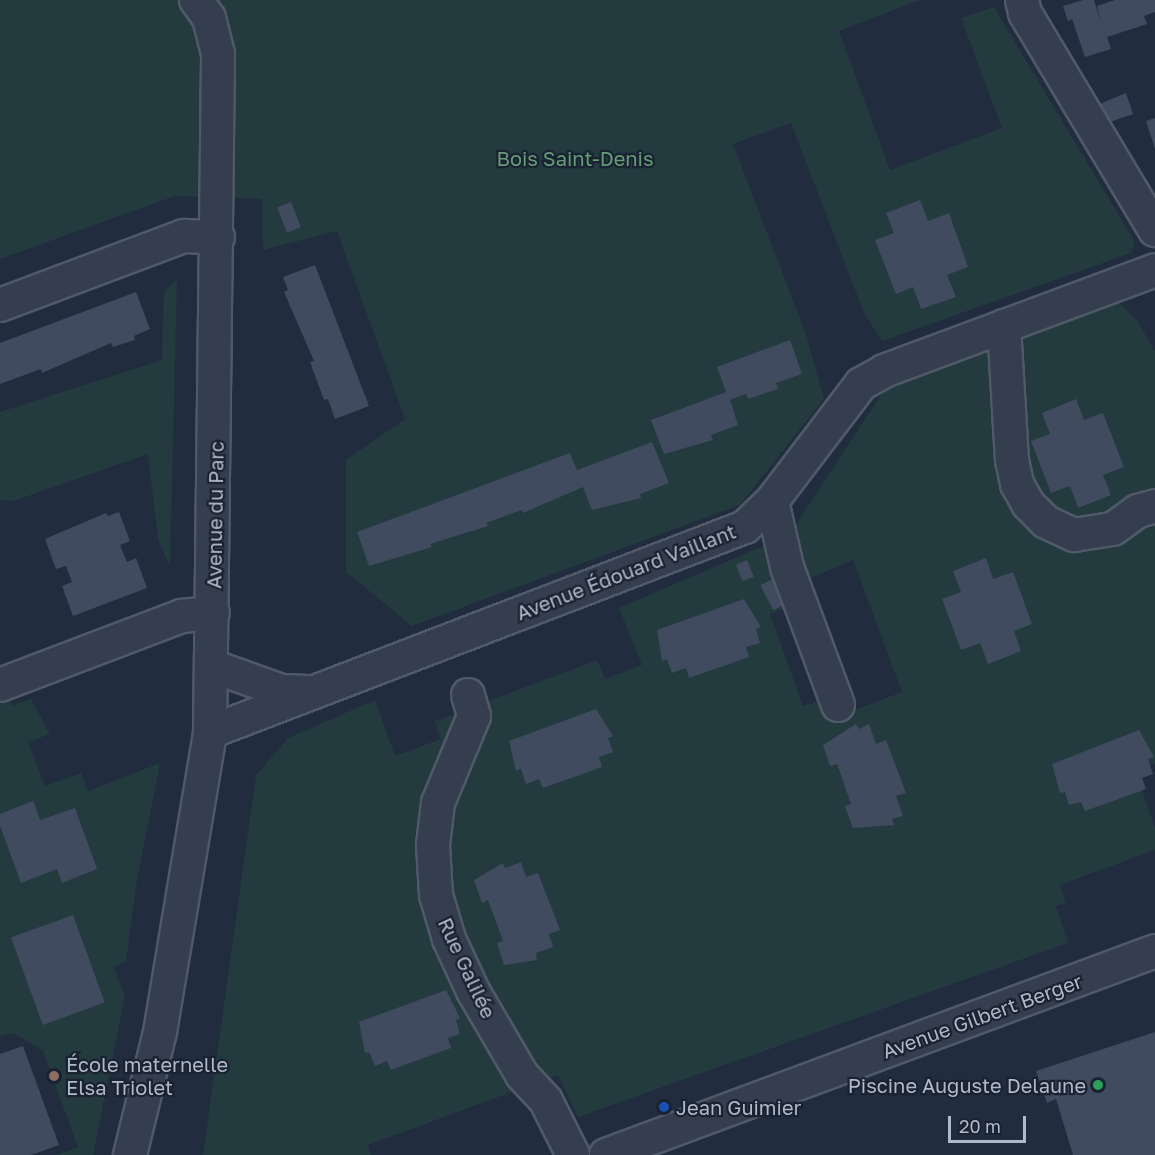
<!DOCTYPE html>
<meta charset="utf-8">
<style>
body{margin:0}
#map{position:relative;width:1155px;height:1155px;overflow:hidden;background:#212c3e;font-family:"Golos Text",sans-serif}
div>[style]{position:absolute}
[style*='--x']{left:calc(var(--x)*1px);top:calc(var(--y)*1px);width:calc(var(--w)*1px);rotate:calc(var(--a)*1deg)}
.green>*{inset:0;background:#233a3f}
.building>*{inset:0;background:#404b60;transform-origin:0 0}
.roads{filter:drop-shadow(2px 0 #505968) drop-shadow(-2px 0 #505968) drop-shadow(0 2px #505968) drop-shadow(0 -2px #505968)}
.minor>*{height:32px;margin:-16px;padding:0 16px;transform-origin:16px;border-radius:16px;background:#353e4e}
.dots>*{width:16px;height:16px;translate:-50% -50%;box-sizing:border-box;border:3px solid #1a2332;border-radius:50%}
span{translate:-50% -50%;white-space:nowrap;text-align:center;line-height:1.15;-webkit-text-stroke:4.5px #1a2332;paint-order:stroke}
.park-label{font-size:20px;color:#669c76}
.street-label{font-size:20px;color:#b1b9c9}
.poi-label{font-size:20px;color:#b1b9c9}
.left{translate:0 -50%;text-align:left}
.right{translate:-100% -50%;text-align:right}
.scale{position:absolute;left:948px;top:1116px;width:78px;height:27px;box-sizing:border-box;border:3px solid #b1b9c9;border-top:0;padding-left:8px;font-size:18px;line-height:21px;white-space:nowrap;color:#b1b9c9;-webkit-text-stroke:4px #1a2332;paint-order:stroke}
</style>
<div id="map">
<div class="green">
<i style="clip-path:polygon(0 0,920px 0,839px 31px,890px 170px,1002px 128px,961px 18px,994px 7px,1135px 242px,1131px 253px,882px 341px,864px 313px,791px 123px,733px 144px,806px 334px,824px 399px,740px 505px,412px 626px,346px 572px,346px 460px,405px 419px,337px 231px,263px 250px,262px 199px,175px 196px,0 259px)"></i>
<i style="clip-path:polygon(177px 280px,170px 567px,158px 539px,148px 454px,14px 501px,0 500px,0 412px,162px 360px,164px 291px)"></i>
<i style="clip-path:polygon(evenodd,1118px 302px,1136px 319px,1155px 351px,1155px 764px,1134px 767px,1155px 828px,1155px 850px,1060px 885px,1066px 903px,1056px 906px,1068px 943px,578px 1117px,558px 1075px,368px 1145px,371px 1155px,203px 1155px,256px 775px,288px 738px,375px 700px,395px 756px,441px 739px,435px 721px,597px 660px,605px 679px,642px 665px,619px 608px,789px 535px,888px 384px,1118px 302px,853px 560px,902px 692px,831px 719px,823px 700px,803px 706px,770px 614px,788px 607px,785px 589px,853px 560px)"></i>
<i style="clip-path:polygon(6px 689px,12px 706px,31px 699px,50px 734px,28px 742px,45px 786px,81px 773px,88px 791px,160px 763px,136px 886px,126px 962px,114px 967px,125px 996px,93px 1155px,57px 1155px,78px 1147px,43px 1051px,13px 1033px,0 1036px,0 691px)"></i>
</div>
<div class="building">
<i style="clip-path:polygon(1083px 0,1094px 0,1101px 23px,1097px 6px,1115px 0,1155px 0,1155px 12px,1144px 16px,1147px 24px,1107px 37px,1111px 49px,1085px 57px,1072px 19px,1068px 21px,1063px 6px)"></i>
<i style="clip-path:polygon(1126px 93px,1133px 114px,1110px 122px,1100px 104px)"></i>
<i style="clip-path:polygon(1155px 118px,1155px 149px,1146px 121px)"></i>
<i style="clip-path:polygon(920px 200px,928px 221px,949px 213px,968px 267px,947px 275px,956px 297px,921px 309px,913px 287px,896px 294px,875px 240px,894px 233px,886px 213px)"></i>
<i style="left:291px;top:202px;width:27px;height:15px;rotate:68deg"></i>
<i style="clip-path:polygon(315px 265px,369px 406px,335px 419px,328px 399px,324px 400px,310px 362px,314px 361px,284px 292px,288px 290px,283px 277px)"></i>
<i style="clip-path:polygon(136px 292px,150px 329px,134px 336px,135px 340px,113px 347px,111px 343px,42px 373px,41px 369px,0 384px,0 343px)"></i>
<i style="clip-path:polygon(790px 340px,802px 374px,776px 383px,778px 389px,748px 399px,746px 394px,730px 400px,738px 425px,711px 435px,713px 440px,664px 454px,651px 420px,726px 392px,717px 367px)"></i>
<i style="clip-path:polygon(1076px 399px,1084px 420px,1103px 413px,1124px 467px,1103px 475px,1111px 495px,1078px 508px,1070px 486px,1051px 493px,1031px 441px,1050px 434px,1042px 413px)"></i>
<i style="clip-path:polygon(652px 442px,669px 483px,640px 494px,641px 498px,592px 510px,583px 487px,523px 513px,522px 510px,486px 523px,488px 526px,430px 544px,432px 547px,369px 566px,357px 532px,570px 453px,577px 470px)"></i>
<i style="clip-path:polygon(119px 512px,130px 541px,120px 545px,127px 562px,136px 558px,147px 588px,73px 616px,62px 586px,72px 582px,66px 566px,56px 569px,45px 539px,106px 513px,108px 516px)"></i>
<i style="clip-path:polygon(986px 558px,993px 579px,1013px 572px,1032px 624px,1014px 631px,1021px 651px,988px 664px,980px 643px,961px 650px,942px 599px,961px 592px,953px 571px)"></i>
<i style="left:747px;top:560px;width:18px;height:12px;rotate:68deg"></i>
<i style="left:773px;top:579px;width:28px;height:14px;rotate:63deg"></i>
<i style="clip-path:polygon(744px 599px,761px 627px,756px 629px,760px 643px,746px 647px,749px 657px,689px 678px,686px 668px,672px 673px,667px 659px,662px 661px,657px 630px)"></i>
<i style="clip-path:polygon(596px 709px,613px 736px,608px 738px,613px 752px,599px 757px,602px 767px,543px 788px,539px 779px,526px 784px,521px 769px,516px 771px,509px 741px)"></i>
<i style="clip-path:polygon(856px 724px,859px 729px,869px 724px,876px 744px,886px 740px,906px 793px,896px 796px,903px 816px,892px 819px,894px 825px,853px 828px,845px 806px,851px 804px,837px 764px,830px 766px,823px 745px)"></i>
<i style="clip-path:polygon(1139px 730px,1154px 757px,1148px 759px,1153px 774px,1142px 778px,1146px 789px,1085px 811px,1081px 802px,1069px 805px,1065px 792px,1060px 793px,1052px 764px)"></i>
<i style="clip-path:polygon(33px 801px,40px 820px,75px 808px,97px 869px,62px 883px,57px 869px,21px 883px,0 826px,0 814px)"></i>
<i style="clip-path:polygon(521px 862px,526px 877px,538px 873px,560px 930px,549px 934px,553px 947px,536px 953px,537px 960px,504px 965px,497px 943px,503px 941px,488px 900px,482px 903px,474px 880px,503px 863px,505px 868px)"></i>
<i style="left:73px;top:915px;width:93px;height:66px;rotate:70deg"></i>
<i style="clip-path:polygon(446px 990px,460px 1018px,456px 1020px,460px 1034px,448px 1038px,451px 1048px,391px 1070px,387px 1061px,375px 1066px,369px 1052px,365px 1053px,359px 1022px)"></i>
<i style="clip-path:polygon(1155px 1032px,1155px 1155px,1073px 1155px,1056px 1099px,1047px 1103px,1036px 1071px)"></i>
<i style="clip-path:polygon(23px 1046px,59px 1145px,31px 1155px,0 1155px,0 1054px)"></i>
</div>
<div class="roads">
<div class="minor">
<i style="--x:1022;--y:0;--w:13;--a:77"></i>
<i style="--x:1025;--y:13;--w:253;--a:59.1"></i>
<i style="--x:0;--y:305;--w:197;--a:-20.6"></i>
<i style="--x:184;--y:236;--w:34;--a:2"></i>
<i style="--x:1004;--y:326;--w:134;--a:86.6"></i>
<i style="--x:1012;--y:460;--w:25;--a:78"></i>
<i style="--x:1017;--y:484;--w:23;--a:61"></i>
<i style="--x:1028;--y:504;--w:25;--a:45"></i>
<i style="--x:1046;--y:522;--w:31;--a:25"></i>
<i style="--x:1074;--y:535;--w:39;--a:-9"></i>
<i style="--x:1113;--y:529;--w:31;--a:-36"></i>
<i style="--x:1138;--y:511;--w:18;--a:-16"></i>
<i style="--x:772;--y:501;--w:68;--a:77.2"></i>
<i style="--x:787;--y:567;--w:147;--a:69.7"></i>
<i style="--x:212;--y:666;--w:74;--a:19.7"></i>
<i style="--x:282;--y:691;--w:26;--a:2"></i>
<i style="--x:0;--y:685;--w:195;--a:-20.8"></i>
<i style="--x:182;--y:616;--w:31;--a:-6"></i>
<i style="--x:468;--y:695;--w:22;--a:74"></i>
<i style="--x:474;--y:716;--w:94;--a:112.5"></i>
<i style="--x:438;--y:803;--w:42;--a:96.8"></i>
<i style="--x:433;--y:845;--w:50;--a:86.6"></i>
<i style="--x:436;--y:895;--w:46;--a:73.5"></i>
<i style="--x:449;--y:939;--w:57;--a:65.2"></i>
<i style="--x:473;--y:991;--w:97;--a:59.7"></i>
<i style="--x:522;--y:1075;--w:35;--a:47"></i>
<i style="--x:546;--y:1101;--w:60;--a:63.4"></i>
<i style="--x:210;--y:732;--w:573;--a:-20.97"></i>
<i style="--x:745;--y:527;--w:37;--a:-44"></i>
<i style="--x:772;--y:501;--w:147;--a:-52.7"></i>
<i style="--x:861;--y:384;--w:26;--a:-29"></i>
<i style="--x:884;--y:371;--w:289;--a:-20.4"></i>
<i style="--x:130;--y:1155;--w:127;--a:-76.3"></i>
<i style="--x:160;--y:1032;--w:304;--a:-80.5"></i>
<i style="--x:210;--y:732;--w:678;--a:-89.32"></i>
<i style="--x:218;--y:54;--w:37;--a:-104"></i>
<i style="--x:209;--y:18;--w:22;--a:-126"></i>
<i style="--x:606;--y:1155;--w:586;--a:-20.38"></i>
</div>
</div>
<div class="dots">
<i style="left:54px;top:1076px;background:#8d6e63"></i>
<i style="left:1098px;top:1085px;background:#2e9e5b"></i>
<i style="left:664px;top:1107px;background:#1a4fb4"></i>
</div>
<div class="park-label">
<span style="left:575px;top:158px">Bois Saint-Denis</span>
</div>
<div class="street-label">
<span style="left:215px;top:515px;rotate:-89deg">Avenue du Parc</span>
<span style="left:626px;top:572px;rotate:-21deg">Avenue Édouard Vaillant</span>
<span style="left:467px;top:968px;rotate:65deg">Rue Galilée</span>
<span style="left:982px;top:1016px;rotate:-20deg">Avenue Gilbert Berger</span>
</div>
<div class="poi-label">
<span class="left" style="left:66px;top:1076px">École maternelle<br>Elsa Triolet</span>
<span class="right" style="left:1086px;top:1085px">Piscine Auguste Delaune</span>
<span class="left" style="left:676px;top:1107px">Jean Guimier</span>
</div>
<div class="scale">20 m</div>
</div>
